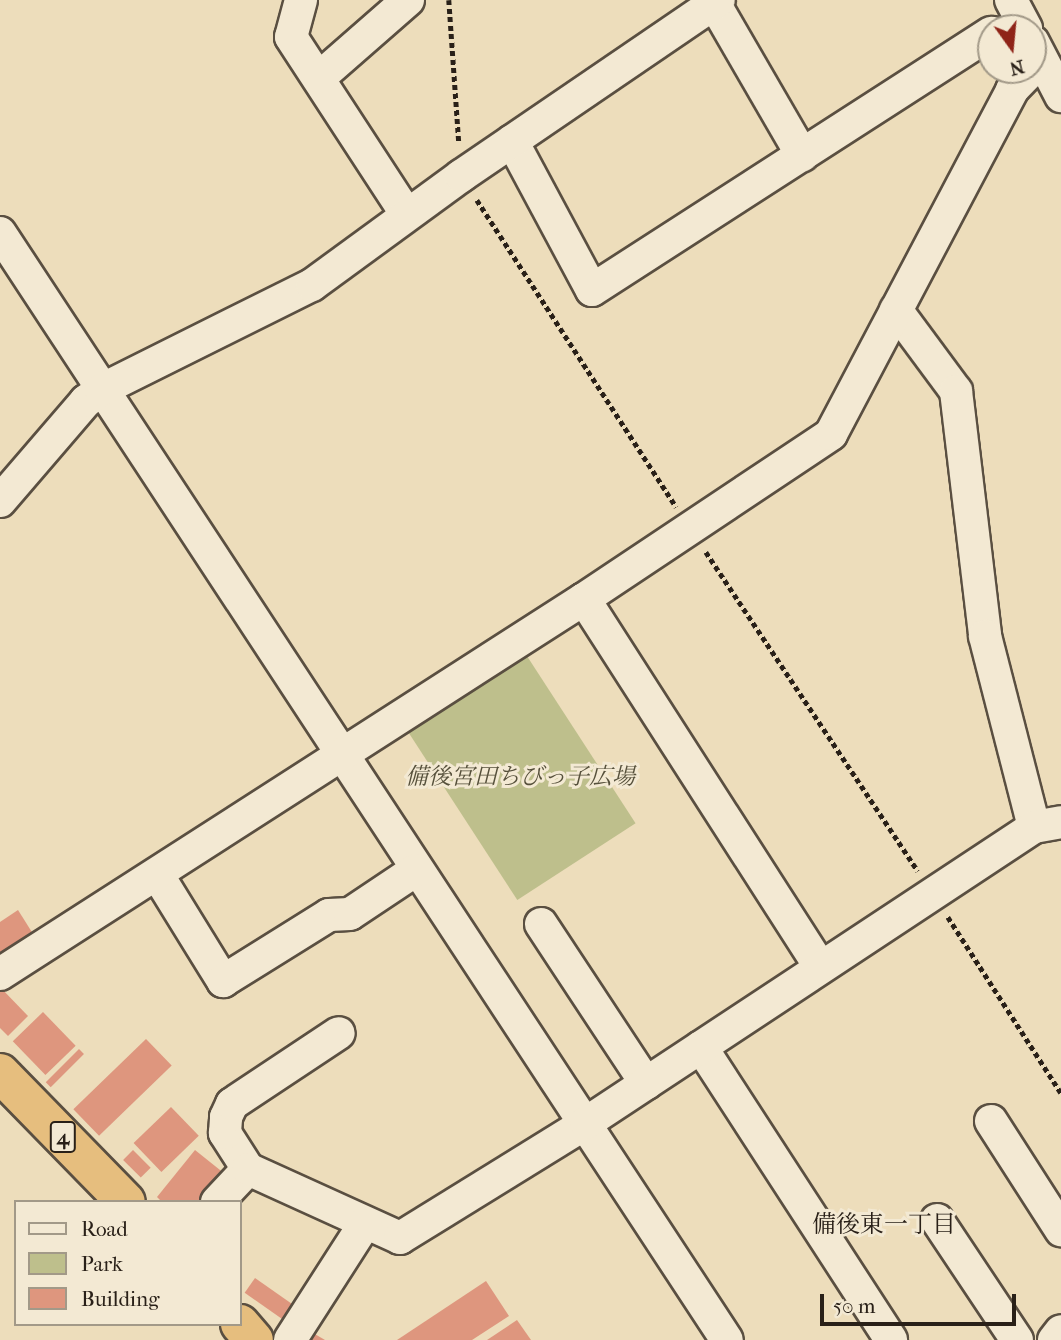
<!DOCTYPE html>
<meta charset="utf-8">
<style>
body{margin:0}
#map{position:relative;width:1061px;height:1340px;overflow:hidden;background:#edddbb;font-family:"IM FELL French Canon","Noto Serif JP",serif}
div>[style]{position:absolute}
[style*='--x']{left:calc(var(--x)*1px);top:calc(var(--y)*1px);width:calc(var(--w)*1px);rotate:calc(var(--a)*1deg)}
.green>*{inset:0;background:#bebf8c;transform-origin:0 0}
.building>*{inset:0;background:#de967e;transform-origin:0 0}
.path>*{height:4.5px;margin-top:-2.25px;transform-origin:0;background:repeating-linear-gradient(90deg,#292018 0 5px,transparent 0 8.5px)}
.roads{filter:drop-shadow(2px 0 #5a4f41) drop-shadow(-2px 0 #5a4f41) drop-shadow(0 2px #5a4f41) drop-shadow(0 -2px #5a4f41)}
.minor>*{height:32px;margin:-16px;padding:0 16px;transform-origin:16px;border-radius:16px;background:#f3e9d3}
.highway>*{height:38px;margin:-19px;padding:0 19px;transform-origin:19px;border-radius:19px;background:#e6be7e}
span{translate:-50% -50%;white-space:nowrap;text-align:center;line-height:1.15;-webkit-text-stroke:6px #f3e9d3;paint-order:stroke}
.shield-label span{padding:2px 5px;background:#f3e9d3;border:2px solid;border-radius:5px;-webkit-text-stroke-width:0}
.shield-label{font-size:21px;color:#292018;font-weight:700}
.park-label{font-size:23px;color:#56503b;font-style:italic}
.neighbourhood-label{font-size:24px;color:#292018}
.legend{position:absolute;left:14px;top:1200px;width:228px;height:126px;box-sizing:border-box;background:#f3e9d3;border:2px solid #a29988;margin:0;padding:9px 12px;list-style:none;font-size:21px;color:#292018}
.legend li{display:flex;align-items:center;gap:14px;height:35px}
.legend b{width:35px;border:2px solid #a29988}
.north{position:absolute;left:977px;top:14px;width:70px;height:70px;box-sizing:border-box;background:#f3e9d3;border:2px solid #a29988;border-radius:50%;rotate:165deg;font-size:19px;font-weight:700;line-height:28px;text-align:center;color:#292018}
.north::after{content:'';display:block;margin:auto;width:24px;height:32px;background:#8f2418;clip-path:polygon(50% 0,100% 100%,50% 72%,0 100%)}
.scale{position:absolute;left:820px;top:1294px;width:196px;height:32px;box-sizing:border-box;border:4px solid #292018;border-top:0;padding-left:9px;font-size:21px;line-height:24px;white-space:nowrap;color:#292018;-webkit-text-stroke:5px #f3e9d3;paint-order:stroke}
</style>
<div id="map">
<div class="green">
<i style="left:525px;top:653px;width:203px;height:141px;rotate:57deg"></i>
</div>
<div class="building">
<i style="clip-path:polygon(18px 910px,35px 937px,0 959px,0 922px)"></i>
<i style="clip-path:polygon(0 987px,28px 1016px,8px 1036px,0 1028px)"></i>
<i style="left:43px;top:1012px;width:47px;height:42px;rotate:46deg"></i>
<i style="left:146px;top:1039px;width:37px;height:101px;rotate:46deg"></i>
<i style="left:79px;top:1049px;width:7px;height:47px;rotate:45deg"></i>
<i style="left:171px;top:1107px;width:40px;height:52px;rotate:46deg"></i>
<i style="left:133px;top:1150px;width:25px;height:14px;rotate:45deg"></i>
<i style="clip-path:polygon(195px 1150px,225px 1174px,202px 1202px,162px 1202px,157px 1197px)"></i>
<i style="left:255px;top:1278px;width:47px;height:18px;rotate:35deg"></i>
<i style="clip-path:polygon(486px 1281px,509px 1316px,472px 1340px,397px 1340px)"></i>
<i style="clip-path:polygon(517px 1320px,531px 1340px,487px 1340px)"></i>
<i style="clip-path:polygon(308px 1330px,325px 1340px,302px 1340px)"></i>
</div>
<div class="path">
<i style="--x:449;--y:0;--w:144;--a:86"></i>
<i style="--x:477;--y:200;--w:366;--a:57"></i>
<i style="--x:706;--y:552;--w:383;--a:56.4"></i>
<i style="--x:948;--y:917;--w:209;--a:57.3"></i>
</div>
<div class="roads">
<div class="minor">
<i style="--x:301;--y:0;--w:38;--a:105"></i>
<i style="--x:291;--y:37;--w:212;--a:56.9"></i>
<i style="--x:1011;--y:0;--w:32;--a:62"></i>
<i style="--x:714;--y:3;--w:176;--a:59.9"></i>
<i style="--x:1033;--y:42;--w:61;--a:62.6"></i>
<i style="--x:320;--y:77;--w:117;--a:-41.2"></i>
<i style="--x:512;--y:141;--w:169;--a:61.8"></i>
<i style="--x:592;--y:290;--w:475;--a:-32.8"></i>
<i style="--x:0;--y:233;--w:1324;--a:56.71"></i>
<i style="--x:896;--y:310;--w:101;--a:53.5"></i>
<i style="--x:956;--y:391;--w:247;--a:83.2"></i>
<i style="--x:985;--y:636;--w:197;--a:75.6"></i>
<i style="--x:0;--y:501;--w:132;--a:-49.3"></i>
<i style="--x:86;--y:401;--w:19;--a:-36"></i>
<i style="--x:101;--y:390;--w:236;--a:-26.5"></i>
<i style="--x:312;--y:285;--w:185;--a:-36.2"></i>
<i style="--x:461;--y:176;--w:312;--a:-34.3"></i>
<i style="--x:584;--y:599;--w:437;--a:57.3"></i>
<i style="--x:157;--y:874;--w:126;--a:58.3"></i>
<i style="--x:223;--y:981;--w:125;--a:-31.9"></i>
<i style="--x:329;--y:915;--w:21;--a:-3"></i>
<i style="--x:350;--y:914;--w:79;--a:-33.7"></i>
<i style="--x:541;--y:924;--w:191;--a:56.6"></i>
<i style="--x:0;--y:974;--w:694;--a:-32.71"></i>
<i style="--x:584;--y:599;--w:297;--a:-33.7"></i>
<i style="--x:831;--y:434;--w:389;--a:-62.2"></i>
<i style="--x:1012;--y:90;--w:28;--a:-46"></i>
<i style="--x:701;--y:1047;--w:349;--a:57"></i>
<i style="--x:991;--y:1121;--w:130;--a:57.3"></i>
<i style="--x:248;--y:1169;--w:43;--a:-122.6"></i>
<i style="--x:225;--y:1133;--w:16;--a:-86"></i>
<i style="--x:226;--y:1117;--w:14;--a:-65"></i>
<i style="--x:232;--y:1104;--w:128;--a:-33.6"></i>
<i style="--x:217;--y:1202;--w:45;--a:-46.8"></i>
<i style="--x:248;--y:1169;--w:167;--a:24.4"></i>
<i style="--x:400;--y:1238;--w:219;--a:-31.7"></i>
<i style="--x:586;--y:1123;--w:537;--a:-33.45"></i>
<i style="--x:1034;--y:827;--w:27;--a:-10"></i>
<i style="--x:937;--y:1220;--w:144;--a:56.3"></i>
<i style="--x:290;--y:1340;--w:139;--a:-57.3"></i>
<i style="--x:1054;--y:1340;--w:11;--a:-52"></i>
</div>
<div class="highway">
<i style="--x:0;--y:1073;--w:180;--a:45.7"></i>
<i style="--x:240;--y:1324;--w:21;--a:49"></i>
</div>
</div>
<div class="shield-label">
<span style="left:63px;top:1137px">4</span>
</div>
<div class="park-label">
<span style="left:520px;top:777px">備後宮田ちびっ子広場</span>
</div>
<div class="neighbourhood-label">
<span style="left:884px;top:1225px">備後東一丁目</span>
</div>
<ul class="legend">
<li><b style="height:9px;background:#f3e9d3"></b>Road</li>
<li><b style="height:19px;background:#bebf8c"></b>Park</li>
<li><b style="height:19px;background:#de967e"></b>Building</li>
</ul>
<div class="north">N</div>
<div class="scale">50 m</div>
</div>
